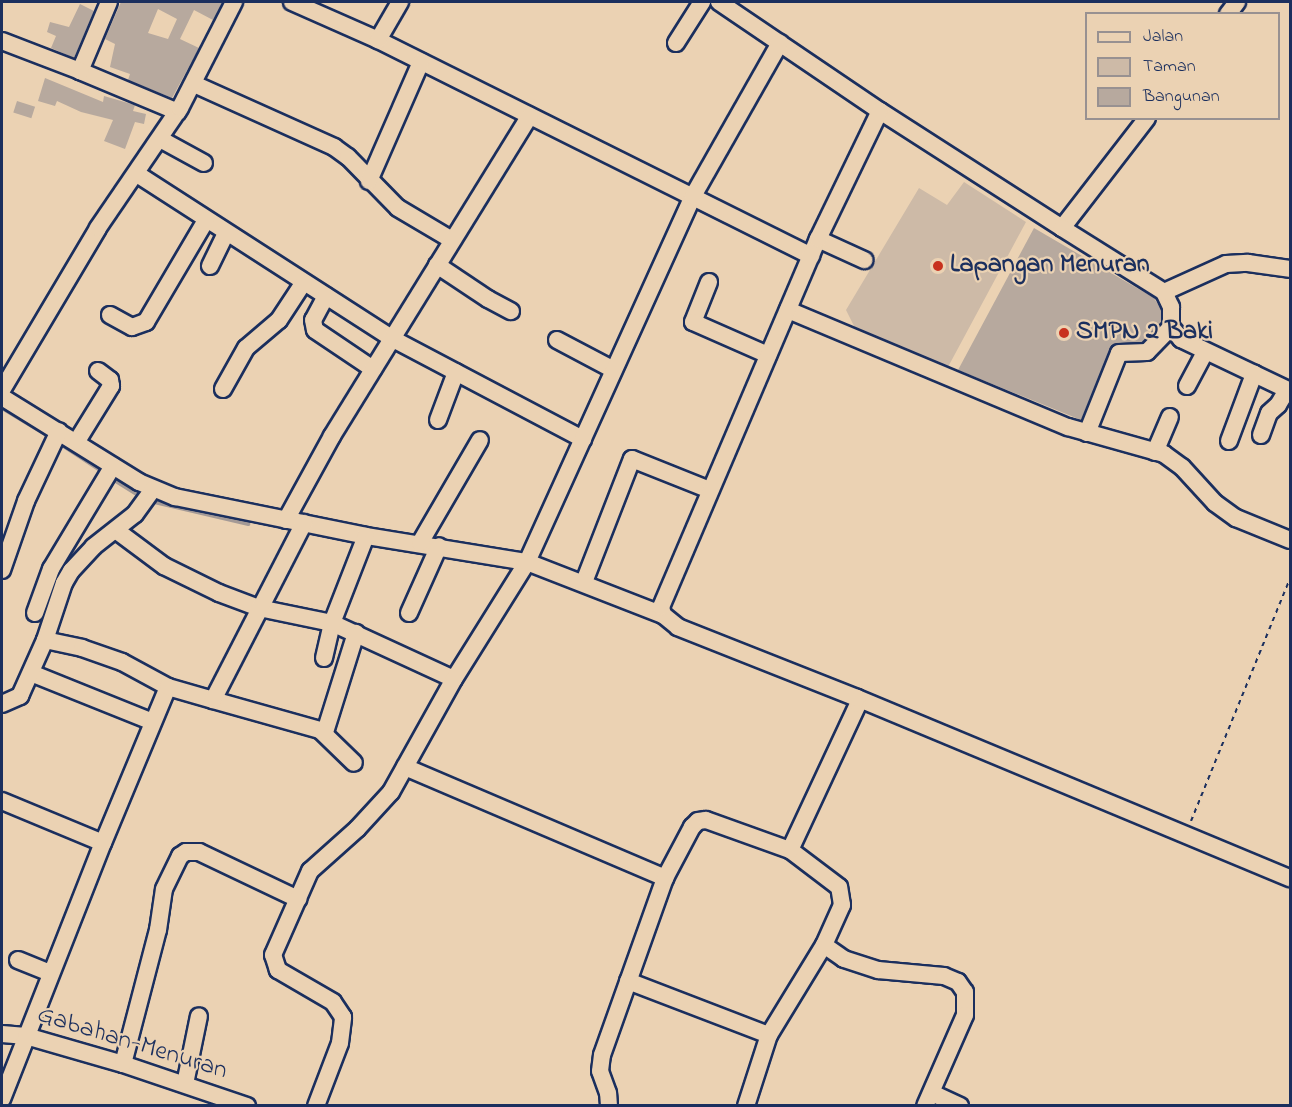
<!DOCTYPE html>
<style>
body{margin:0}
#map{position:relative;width:1292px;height:1107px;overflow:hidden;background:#ebd2b3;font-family:"Indie Flower",sans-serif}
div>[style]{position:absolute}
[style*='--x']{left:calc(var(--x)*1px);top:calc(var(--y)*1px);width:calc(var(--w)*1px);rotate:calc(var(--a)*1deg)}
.green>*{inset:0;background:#cdbaa7}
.stream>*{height:4px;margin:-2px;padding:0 2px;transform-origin:2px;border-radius:2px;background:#a49a96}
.building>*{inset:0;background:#b7a99e;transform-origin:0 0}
.path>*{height:2px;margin-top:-1px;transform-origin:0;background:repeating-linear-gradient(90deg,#1b2f5e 0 4.5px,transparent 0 9px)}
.roads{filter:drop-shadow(2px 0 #1b2f5e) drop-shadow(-2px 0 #1b2f5e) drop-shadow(0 2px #1b2f5e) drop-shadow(0 -2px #1b2f5e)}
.minor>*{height:16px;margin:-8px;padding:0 8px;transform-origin:8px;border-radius:8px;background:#ebd2b3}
.dots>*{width:16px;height:16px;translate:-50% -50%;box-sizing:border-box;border:3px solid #ebd2b3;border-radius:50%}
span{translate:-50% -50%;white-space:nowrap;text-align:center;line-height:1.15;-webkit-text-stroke:4.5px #ebd2b3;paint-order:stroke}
.poi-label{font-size:26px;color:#1b2f5e;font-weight:700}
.left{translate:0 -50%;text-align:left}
.street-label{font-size:26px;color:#1b2f5e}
.frame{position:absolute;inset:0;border:3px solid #1b2f5e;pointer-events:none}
.legend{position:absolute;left:1085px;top:12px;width:195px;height:108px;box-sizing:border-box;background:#ebd2b3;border:2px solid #989191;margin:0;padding:8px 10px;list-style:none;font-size:18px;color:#1b2f5e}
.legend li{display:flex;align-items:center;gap:12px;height:30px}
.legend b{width:30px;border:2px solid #989191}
</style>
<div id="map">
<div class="green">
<i style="clip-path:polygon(964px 182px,1026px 222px,948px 367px,855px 328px,846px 310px,919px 188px,947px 205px)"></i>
</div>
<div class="stream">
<i style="--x:2;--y:408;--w:56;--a:31.1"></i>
<i style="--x:59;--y:443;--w:53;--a:33.4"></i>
<i style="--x:111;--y:478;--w:34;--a:32"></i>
<i style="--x:150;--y:501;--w:101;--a:13.2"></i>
</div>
<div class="building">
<i style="clip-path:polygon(evenodd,121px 2px,222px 2px,213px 20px,194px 10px,180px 39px,199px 48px,172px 98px,128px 80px,130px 74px,110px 67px,115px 44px,105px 39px,121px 2px,158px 9px,177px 19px,168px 39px,148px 33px,158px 9px)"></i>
<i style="clip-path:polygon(80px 4px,94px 11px,74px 58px,51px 48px,56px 36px,47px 32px,50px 22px,69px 27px)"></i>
<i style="clip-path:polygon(45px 78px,103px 102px,104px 96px,135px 105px,133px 111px,146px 114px,144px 124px,135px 122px,125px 149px,104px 141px,113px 120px,81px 112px,57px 101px,55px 106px,38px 101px)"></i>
<i style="left:17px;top:101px;width:19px;height:12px;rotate:18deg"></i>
<i style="clip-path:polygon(1034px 228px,1154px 298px,1161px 309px,1161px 323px,1142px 342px,1118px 343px,1110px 349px,1081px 420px,958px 370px)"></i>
</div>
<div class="path">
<i style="--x:1191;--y:821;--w:261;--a:-67.8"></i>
</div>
<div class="roads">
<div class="minor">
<i style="--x:109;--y:2;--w:75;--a:112.8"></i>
<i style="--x:80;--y:71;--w:106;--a:22.7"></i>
<i style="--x:292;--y:2;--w:94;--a:23.8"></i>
<i style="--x:378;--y:40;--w:484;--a:26.5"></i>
<i style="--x:719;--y:2;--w:194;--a:34.1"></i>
<i style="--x:880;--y:111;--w:216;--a:32.7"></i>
<i style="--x:1062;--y:228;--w:139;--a:-52.3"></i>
<i style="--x:1228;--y:14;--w:15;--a:-53"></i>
<i style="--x:378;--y:40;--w:44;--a:-59.9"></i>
<i style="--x:2;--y:41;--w:84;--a:21"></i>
<i style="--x:676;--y:43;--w:49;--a:-57.6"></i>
<i style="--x:194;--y:84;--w:154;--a:24.2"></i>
<i style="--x:334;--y:147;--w:17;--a:36"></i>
<i style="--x:348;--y:157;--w:71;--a:45.6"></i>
<i style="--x:398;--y:208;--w:63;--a:30.7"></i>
<i style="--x:160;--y:139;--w:50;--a:28.6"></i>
<i style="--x:137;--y:174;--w:305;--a:32.8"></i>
<i style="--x:393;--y:339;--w:215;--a:27.8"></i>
<i style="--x:369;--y:181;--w:130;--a:-66.4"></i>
<i style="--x:1062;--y:228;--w:120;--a:32.1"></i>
<i style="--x:1164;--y:292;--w:17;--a:65"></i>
<i style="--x:1171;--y:307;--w:20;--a:90"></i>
<i style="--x:1171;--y:327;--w:16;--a:50"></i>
<i style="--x:1181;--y:339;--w:121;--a:25.5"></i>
<i style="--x:818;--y:239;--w:51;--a:24.5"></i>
<i style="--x:437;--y:265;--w:61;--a:33.7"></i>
<i style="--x:488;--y:299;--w:26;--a:28"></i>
<i style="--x:210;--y:266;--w:37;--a:-64"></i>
<i style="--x:709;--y:282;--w:43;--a:111.8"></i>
<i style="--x:693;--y:322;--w:82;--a:23.7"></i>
<i style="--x:1164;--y:292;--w:68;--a:-24.3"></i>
<i style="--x:1226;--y:264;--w:22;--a:-3"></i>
<i style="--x:1248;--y:263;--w:42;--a:8.1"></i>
<i style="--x:326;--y:296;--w:27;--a:118"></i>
<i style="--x:313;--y:320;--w:10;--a:79"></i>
<i style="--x:315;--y:330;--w:70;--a:33.9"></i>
<i style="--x:788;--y:310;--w:303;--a:22.7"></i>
<i style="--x:1068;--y:427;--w:100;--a:15.7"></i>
<i style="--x:1164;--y:454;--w:22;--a:36"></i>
<i style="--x:1182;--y:467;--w:49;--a:47.5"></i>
<i style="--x:1215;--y:503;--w:26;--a:36"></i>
<i style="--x:1236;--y:518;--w:58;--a:22.2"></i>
<i style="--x:110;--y:315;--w:25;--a:29"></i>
<i style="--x:132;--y:327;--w:15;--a:-20"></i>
<i style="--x:146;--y:322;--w:118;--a:-59.5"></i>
<i style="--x:557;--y:340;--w:64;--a:27.8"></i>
<i style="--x:1187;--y:386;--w:38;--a:-62"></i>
<i style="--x:223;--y:389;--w:47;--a:-60.7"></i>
<i style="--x:246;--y:348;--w:43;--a:-40.3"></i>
<i style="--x:279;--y:320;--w:45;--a:-56.7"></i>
<i style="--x:2;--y:390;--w:188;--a:-59.3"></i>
<i style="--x:98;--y:228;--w:145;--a:-55.7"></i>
<i style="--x:180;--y:108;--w:119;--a:-63"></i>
<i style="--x:2;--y:397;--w:161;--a:31.8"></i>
<i style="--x:139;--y:482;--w:39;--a:23"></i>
<i style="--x:175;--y:497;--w:195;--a:11.5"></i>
<i style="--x:366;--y:536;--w:163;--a:9.2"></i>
<i style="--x:527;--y:562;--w:402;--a:-65.6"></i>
<i style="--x:693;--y:196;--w:176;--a:-60.4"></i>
<i style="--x:438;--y:420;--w:51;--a:-69.4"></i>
<i style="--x:1087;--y:433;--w:86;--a:-68.2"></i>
<i style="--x:1119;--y:353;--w:28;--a:-2"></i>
<i style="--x:1147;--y:352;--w:35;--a:-46"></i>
<i style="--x:1261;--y:435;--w:23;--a:-70"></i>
<i style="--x:1269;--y:413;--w:12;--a:-42"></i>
<i style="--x:1278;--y:405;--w:17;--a:-59"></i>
<i style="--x:77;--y:441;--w:65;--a:-58.3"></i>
<i style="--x:111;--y:386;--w:6;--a:-99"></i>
<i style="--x:110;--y:380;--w:15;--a:-143"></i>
<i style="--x:1229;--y:441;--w:72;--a:-69.5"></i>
<i style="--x:1155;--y:452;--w:38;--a:-67"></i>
<i style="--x:286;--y:520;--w:96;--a:-61.3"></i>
<i style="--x:332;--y:436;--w:376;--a:-58.3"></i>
<i style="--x:117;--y:531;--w:59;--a:36.7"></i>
<i style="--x:164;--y:566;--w:61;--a:26.1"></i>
<i style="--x:219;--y:593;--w:43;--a:20.6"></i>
<i style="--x:259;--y:608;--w:75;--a:11.6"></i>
<i style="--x:332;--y:623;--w:134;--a:24.7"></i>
<i style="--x:420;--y:543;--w:119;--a:-59.8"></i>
<i style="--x:2;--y:570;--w:73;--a:-70.8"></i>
<i style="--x:26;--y:501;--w:77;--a:-64.8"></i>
<i style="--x:584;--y:582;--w:132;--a:-68.7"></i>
<i style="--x:632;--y:459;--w:84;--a:21.7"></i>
<i style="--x:35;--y:613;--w:47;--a:-70"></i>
<i style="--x:51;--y:569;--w:120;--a:-59"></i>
<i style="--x:409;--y:613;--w:73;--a:-65.9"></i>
<i style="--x:45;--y:640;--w:38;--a:12"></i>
<i style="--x:82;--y:648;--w:42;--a:19.3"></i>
<i style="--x:122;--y:662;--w:52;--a:28.5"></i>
<i style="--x:324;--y:658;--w:36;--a:-77"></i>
<i style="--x:332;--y:623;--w:93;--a:-68.7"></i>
<i style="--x:31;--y:673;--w:131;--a:21.9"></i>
<i style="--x:857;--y:698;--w:469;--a:22.6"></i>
<i style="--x:213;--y:700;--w:111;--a:15.7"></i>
<i style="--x:320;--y:730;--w:47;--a:44.1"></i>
<i style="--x:2;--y:704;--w:20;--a:-24"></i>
<i style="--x:20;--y:696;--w:61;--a:-65.9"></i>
<i style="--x:45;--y:640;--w:60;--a:-71.6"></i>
<i style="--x:64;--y:583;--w:14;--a:-60"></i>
<i style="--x:71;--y:571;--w:33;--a:-47"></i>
<i style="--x:93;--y:547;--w:53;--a:-38.2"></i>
<i style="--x:135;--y:514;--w:31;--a:-54"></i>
<i style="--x:325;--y:732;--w:104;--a:-72.6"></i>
<i style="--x:405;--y:767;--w:283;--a:23.1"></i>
<i style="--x:2;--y:801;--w:109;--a:22.6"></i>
<i style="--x:824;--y:945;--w:24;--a:35"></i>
<i style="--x:844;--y:959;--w:36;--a:18"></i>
<i style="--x:878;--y:970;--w:66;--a:5.2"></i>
<i style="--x:944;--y:976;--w:15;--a:23"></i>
<i style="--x:958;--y:982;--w:12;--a:55"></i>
<i style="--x:965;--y:992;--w:23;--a:90"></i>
<i style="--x:965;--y:1015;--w:99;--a:113.7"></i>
<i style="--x:18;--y:960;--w:35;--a:22"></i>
<i style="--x:628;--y:981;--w:151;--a:21"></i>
<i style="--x:2;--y:1034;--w:24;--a:5"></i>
<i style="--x:26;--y:1036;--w:101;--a:16.1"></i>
<i style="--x:123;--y:1064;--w:131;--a:18.7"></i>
<i style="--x:123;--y:1064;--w:138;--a:-75.4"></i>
<i style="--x:158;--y:930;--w:41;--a:-81.7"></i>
<i style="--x:164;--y:889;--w:37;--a:-64"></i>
<i style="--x:180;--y:856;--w:7;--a:-34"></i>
<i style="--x:186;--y:852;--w:13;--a:0"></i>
<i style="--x:199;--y:852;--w:110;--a:25.4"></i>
<i style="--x:185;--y:1084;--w:69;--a:-78.4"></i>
<i style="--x:932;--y:1093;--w:31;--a:25"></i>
<i style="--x:2;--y:1099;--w:275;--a:-68.5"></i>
<i style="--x:103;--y:843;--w:169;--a:-67.4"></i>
<i style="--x:168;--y:687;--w:47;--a:16.1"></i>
<i style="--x:213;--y:700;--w:199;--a:-62.8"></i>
<i style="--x:316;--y:1106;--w:67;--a:-69.1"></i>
<i style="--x:340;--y:1043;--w:26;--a:-83"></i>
<i style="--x:343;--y:1017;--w:18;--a:-124"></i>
<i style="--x:333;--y:1002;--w:64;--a:-149.8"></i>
<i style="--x:278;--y:970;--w:16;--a:-108"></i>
<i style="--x:273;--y:955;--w:92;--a:-66.2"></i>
<i style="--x:310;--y:871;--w:63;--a:-41.8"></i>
<i style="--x:357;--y:829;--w:50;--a:-47.4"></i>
<i style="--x:391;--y:792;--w:129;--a:-60.9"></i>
<i style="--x:454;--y:679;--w:138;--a:-58"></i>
<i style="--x:527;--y:562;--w:146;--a:21.3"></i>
<i style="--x:609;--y:1106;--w:13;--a:-94"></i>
<i style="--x:608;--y:1093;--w:23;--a:-110"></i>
<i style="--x:600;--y:1071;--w:16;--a:-83"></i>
<i style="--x:602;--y:1055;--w:188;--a:-70.4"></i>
<i style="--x:665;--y:878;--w:58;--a:-62.1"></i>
<i style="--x:692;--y:827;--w:8;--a:-45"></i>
<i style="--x:698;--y:821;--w:8;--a:-7"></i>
<i style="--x:706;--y:820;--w:89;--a:19.7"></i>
<i style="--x:746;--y:1106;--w:75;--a:-72.1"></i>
<i style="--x:769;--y:1035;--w:105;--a:-58.6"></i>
<i style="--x:824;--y:945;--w:44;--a:-65.8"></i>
<i style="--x:842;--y:905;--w:18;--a:-99"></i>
<i style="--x:839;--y:887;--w:61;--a:-142.9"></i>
<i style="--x:790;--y:850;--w:161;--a:-65"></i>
<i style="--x:858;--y:704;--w:6;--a:-99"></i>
<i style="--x:857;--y:698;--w:193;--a:-158.4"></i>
<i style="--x:678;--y:627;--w:19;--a:-141"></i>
<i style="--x:663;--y:615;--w:8;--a:-104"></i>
<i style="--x:661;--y:607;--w:400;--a:-66.9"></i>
<i style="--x:818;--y:239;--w:142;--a:-64.2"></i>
</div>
</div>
<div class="dots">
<i style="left:938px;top:266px;background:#c8321e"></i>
<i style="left:1064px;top:333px;background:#c8321e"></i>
</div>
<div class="poi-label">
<span class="left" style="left:950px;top:266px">Lapangan Menuran</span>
<span class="left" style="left:1076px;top:333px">SMPN 2 Baki</span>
</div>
<div class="street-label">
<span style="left:132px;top:1044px;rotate:17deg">Gabahan-Menuran</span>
</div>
<div class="frame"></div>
<ul class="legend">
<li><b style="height:8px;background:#ebd2b3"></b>Jalan</li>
<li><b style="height:16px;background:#cdbaa7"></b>Taman</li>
<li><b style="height:16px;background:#b7a99e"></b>Bangunan</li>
</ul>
</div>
